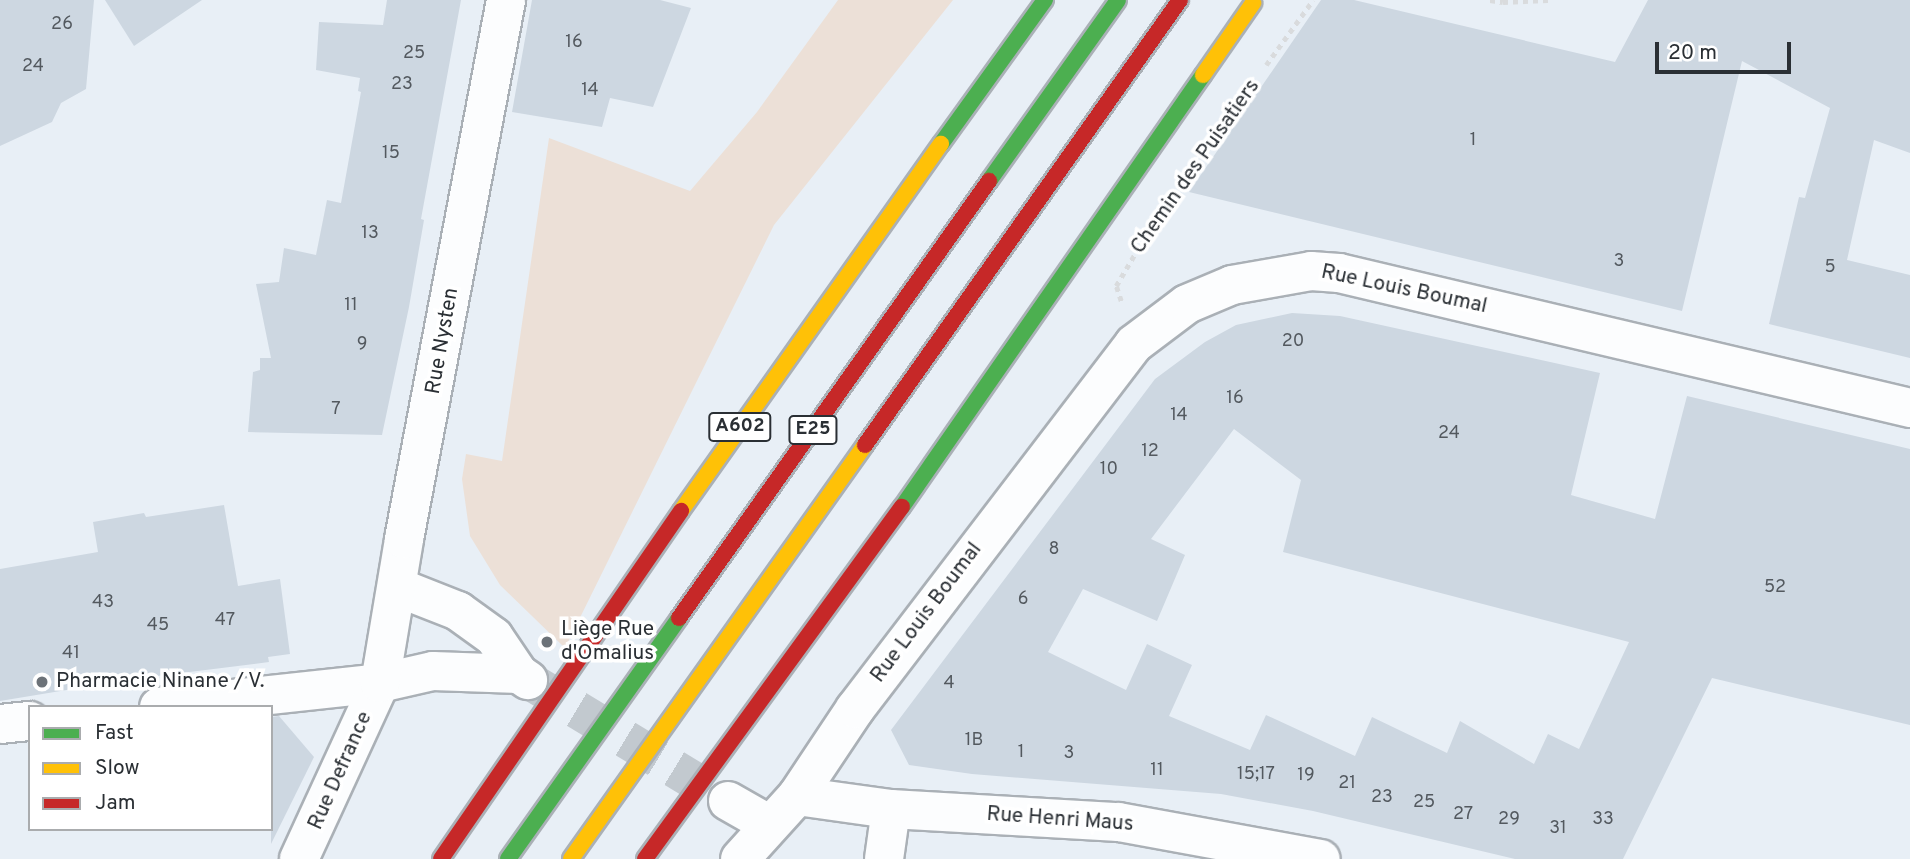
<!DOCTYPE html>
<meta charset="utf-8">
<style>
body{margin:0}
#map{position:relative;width:1910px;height:859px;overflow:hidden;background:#e8eff6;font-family:Overpass,sans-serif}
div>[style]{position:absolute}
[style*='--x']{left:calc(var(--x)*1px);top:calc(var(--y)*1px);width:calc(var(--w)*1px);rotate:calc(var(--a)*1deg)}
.green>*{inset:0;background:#ece0d7}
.building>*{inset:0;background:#cdd7e1}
.street-tunnel>*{height:38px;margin-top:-19px;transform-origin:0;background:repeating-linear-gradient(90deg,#c2c9cf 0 38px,transparent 0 57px)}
.path>*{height:4.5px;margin-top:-2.25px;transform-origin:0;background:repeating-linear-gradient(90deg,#d9dbdd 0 5px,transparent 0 10px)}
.roads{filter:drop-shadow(2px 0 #aab0b6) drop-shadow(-2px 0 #aab0b6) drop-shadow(0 2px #aab0b6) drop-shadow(0 -2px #aab0b6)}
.street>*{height:38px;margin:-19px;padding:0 19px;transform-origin:19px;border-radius:19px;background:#fcfdfe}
.bridges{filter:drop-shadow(2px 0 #aab0b6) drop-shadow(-2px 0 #aab0b6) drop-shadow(0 2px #aab0b6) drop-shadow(0 -2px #aab0b6)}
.fast-bridge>*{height:16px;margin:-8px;padding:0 8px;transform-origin:8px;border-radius:8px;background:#4caf50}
.slow-bridge>*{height:16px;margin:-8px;padding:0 8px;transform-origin:8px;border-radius:8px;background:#ffc107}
.jam-bridge>*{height:16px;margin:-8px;padding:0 8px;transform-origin:8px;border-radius:8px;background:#c62828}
.dots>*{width:19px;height:19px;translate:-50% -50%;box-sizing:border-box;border:4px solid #fff;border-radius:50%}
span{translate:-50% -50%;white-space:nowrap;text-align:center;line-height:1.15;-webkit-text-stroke:7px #fff;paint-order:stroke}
.number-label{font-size:18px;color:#53595f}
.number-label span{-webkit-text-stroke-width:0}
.shield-label span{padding:2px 5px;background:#fff;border:2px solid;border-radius:5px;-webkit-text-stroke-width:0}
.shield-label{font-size:19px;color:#2a2f34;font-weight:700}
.street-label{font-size:21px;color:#2a2f34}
.poi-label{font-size:21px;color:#2a2f34}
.left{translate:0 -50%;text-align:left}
.legend{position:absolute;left:28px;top:705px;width:245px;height:126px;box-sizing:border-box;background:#fff;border:2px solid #aaacae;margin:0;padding:9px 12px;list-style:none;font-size:21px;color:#2a2f34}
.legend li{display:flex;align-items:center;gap:14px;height:35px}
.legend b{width:35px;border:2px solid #aaacae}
.scale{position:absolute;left:1655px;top:42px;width:136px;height:32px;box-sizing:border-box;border:4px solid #2a2f34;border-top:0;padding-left:9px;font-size:21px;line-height:24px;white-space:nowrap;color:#2a2f34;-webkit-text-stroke:5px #fff;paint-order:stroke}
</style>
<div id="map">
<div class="green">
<i style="clip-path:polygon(838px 0,953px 0,774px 225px,565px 648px,500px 585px,470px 536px,462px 479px,466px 454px,502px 461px,549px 138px,690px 191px,757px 112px)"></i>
</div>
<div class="building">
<i style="clip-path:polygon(0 0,94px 0,86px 89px,61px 103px,52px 122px,0 146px)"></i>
<i style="clip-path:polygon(105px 0,202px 0,134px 46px)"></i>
<i style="clip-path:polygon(387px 0,461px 0,421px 219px,424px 220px,409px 307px,382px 435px,248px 432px,253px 372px,260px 370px,260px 358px,271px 358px,256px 284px,279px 282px,284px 248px,316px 255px,327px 200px,341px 203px,361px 92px,358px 91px,360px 78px,316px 70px,319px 22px,383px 25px)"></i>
<i style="clip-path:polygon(532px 0,660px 0,691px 8px,653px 107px,610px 98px,602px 127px,512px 112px)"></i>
<i style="clip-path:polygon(1321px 0,1354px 0,1615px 62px,1648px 0,1910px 0,1910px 153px,1874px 140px,1847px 260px,1910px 275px,1910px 358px,1769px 324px,1799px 197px,1805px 198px,1830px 108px,1742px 61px,1682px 311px,1189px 192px)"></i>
<i style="clip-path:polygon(evenodd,1292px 313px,1340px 316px,1600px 373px,1571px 495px,1655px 519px,1687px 396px,1910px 449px,1910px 725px,1712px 678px,1623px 859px,1515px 859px,1313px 811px,1221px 794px,972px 774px,909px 765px,891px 730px,1155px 379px,1205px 342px,1236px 325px,1292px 313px,1234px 429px,1301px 480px,1283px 552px,1629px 642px,1579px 749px,1548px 734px,1534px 764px,1460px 721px,1447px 753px,1372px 717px,1355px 756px,1266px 715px,1250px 750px,1169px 716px,1192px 665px,1147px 644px,1126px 690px,1048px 652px,1083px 589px,1157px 621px,1185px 555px,1151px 539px,1234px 429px)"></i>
<i style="clip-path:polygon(224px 505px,238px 586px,280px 579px,290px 654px,268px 657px,269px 662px,133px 679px,0 701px,0 569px,98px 552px,93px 522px,144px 513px,146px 517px)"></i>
<i style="clip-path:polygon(279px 716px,314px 757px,271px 844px,271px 717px)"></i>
</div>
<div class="street-tunnel">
<i style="--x:528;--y:680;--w:234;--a:31.2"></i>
</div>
<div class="path">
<i style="--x:1490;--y:0;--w:13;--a:9"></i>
<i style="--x:1503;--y:2;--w:45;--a:-2.5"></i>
<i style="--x:1266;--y:65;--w:80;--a:-54.1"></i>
<i style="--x:1121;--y:301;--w:16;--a:-108"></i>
<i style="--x:1116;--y:286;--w:45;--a:-59.5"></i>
</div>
<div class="roads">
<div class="street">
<i style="--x:397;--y:587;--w:66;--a:21.5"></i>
<i style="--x:458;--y:611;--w:44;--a:35.8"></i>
<i style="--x:494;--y:637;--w:45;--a:56"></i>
<i style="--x:519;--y:674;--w:11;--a:34"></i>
<i style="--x:159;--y:707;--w:222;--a:-6.2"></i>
<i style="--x:380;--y:683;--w:54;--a:-12.8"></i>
<i style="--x:433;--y:671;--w:86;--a:2"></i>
<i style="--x:0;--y:724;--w:30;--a:-6"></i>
<i style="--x:797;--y:796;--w:95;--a:7.9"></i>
<i style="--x:891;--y:809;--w:228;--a:3.3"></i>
<i style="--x:1119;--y:822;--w:205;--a:10.4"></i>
<i style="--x:728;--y:801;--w:48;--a:29.7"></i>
<i style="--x:299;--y:859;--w:194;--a:-65.3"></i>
<i style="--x:380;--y:683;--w:146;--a:-80.5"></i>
<i style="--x:404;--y:539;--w:549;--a:-79.28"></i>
<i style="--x:740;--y:859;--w:85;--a:-47.9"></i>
<i style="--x:797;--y:796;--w:105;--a:-56.3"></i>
<i style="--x:855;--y:709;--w:459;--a:-52.6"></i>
<i style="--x:1134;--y:344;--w:66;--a:-37"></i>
<i style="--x:1187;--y:304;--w:49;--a:-22.9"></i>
<i style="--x:1232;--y:285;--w:80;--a:-10"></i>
<i style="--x:1311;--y:271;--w:28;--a:4"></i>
<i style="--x:1339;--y:273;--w:587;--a:13.3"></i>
<i style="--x:884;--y:859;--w:50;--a:-82"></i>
</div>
</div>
<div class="bridges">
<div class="fast-bridge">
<i style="--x:941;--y:144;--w:178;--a:-54.2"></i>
<i style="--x:989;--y:181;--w:222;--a:-54.5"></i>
<i style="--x:902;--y:507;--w:527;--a:-55.13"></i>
<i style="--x:508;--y:859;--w:296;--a:-54.6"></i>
</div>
<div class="slow-bridge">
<i style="--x:1203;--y:75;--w:88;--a:-55.2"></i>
<i style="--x:681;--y:511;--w:450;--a:-54.7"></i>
<i style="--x:571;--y:859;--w:508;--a:-54.62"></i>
</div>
<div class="jam-bridge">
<i style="--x:865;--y:445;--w:545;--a:-54.71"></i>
<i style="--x:679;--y:618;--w:536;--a:-54.65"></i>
<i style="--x:441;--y:859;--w:423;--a:-55.4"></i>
<i style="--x:645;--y:859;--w:436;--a:-53.9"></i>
</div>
</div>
<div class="dots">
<i style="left:547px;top:642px;background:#6c7278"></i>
<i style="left:42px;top:682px;background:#6c7278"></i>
</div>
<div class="number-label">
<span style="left:62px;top:25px">26</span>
<span style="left:574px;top:43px">16</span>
<span style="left:414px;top:54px">25</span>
<span style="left:33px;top:67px">24</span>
<span style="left:402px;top:85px">23</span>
<span style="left:590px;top:91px">14</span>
<span style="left:1473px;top:141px">1</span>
<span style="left:391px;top:154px">15</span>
<span style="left:370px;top:234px">13</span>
<span style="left:1619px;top:262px">3</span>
<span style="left:1830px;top:268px">5</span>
<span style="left:351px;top:306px">11</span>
<span style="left:1293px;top:342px">20</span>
<span style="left:362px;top:345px">9</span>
<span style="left:1235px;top:399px">16</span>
<span style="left:336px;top:410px">7</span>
<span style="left:1179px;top:416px">14</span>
<span style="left:1449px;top:434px">24</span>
<span style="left:1150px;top:452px">12</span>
<span style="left:1109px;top:470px">10</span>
<span style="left:1054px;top:550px">8</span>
<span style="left:1775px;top:588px">52</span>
<span style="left:1023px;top:600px">6</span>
<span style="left:103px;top:603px">43</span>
<span style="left:225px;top:621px">47</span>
<span style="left:158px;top:626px">45</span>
<span style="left:71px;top:654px">41</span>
<span style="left:949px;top:684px">4</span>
<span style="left:974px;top:741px">1B</span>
<span style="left:1021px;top:753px">1</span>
<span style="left:1069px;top:754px">3</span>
<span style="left:1157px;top:771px">11</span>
<span style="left:1256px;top:775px">15;17</span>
<span style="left:1306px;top:776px">19</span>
<span style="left:1347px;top:784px">21</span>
<span style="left:1382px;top:798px">23</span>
<span style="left:1424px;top:803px">25</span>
<span style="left:1463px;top:815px">27</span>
<span style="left:1509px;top:820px">29</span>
<span style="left:1603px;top:820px">33</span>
<span style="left:1558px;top:829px">31</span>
</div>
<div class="shield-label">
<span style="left:740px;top:427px">A602</span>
<span style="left:813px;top:430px">E25</span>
</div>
<div class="street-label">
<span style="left:1196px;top:167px;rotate:-55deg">Chemin des Puisatiers</span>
<span style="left:1404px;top:290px;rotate:12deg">Rue Louis Boumal</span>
<span style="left:443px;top:341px;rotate:-80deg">Rue Nysten</span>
<span style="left:927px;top:613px;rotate:-53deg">Rue Louis Boumal</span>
<span style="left:341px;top:771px;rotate:-66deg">Rue Defrance</span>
<span style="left:1060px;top:820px;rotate:4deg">Rue Henri Maus</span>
</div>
<div class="poi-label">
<span class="left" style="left:561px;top:642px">Liège Rue<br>d'Omalius</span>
<span class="left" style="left:56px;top:682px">Pharmacie Ninane / V.</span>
</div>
<ul class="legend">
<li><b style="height:9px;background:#4caf50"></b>Fast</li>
<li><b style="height:9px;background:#ffc107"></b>Slow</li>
<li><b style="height:9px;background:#c62828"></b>Jam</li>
</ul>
<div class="scale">20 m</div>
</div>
